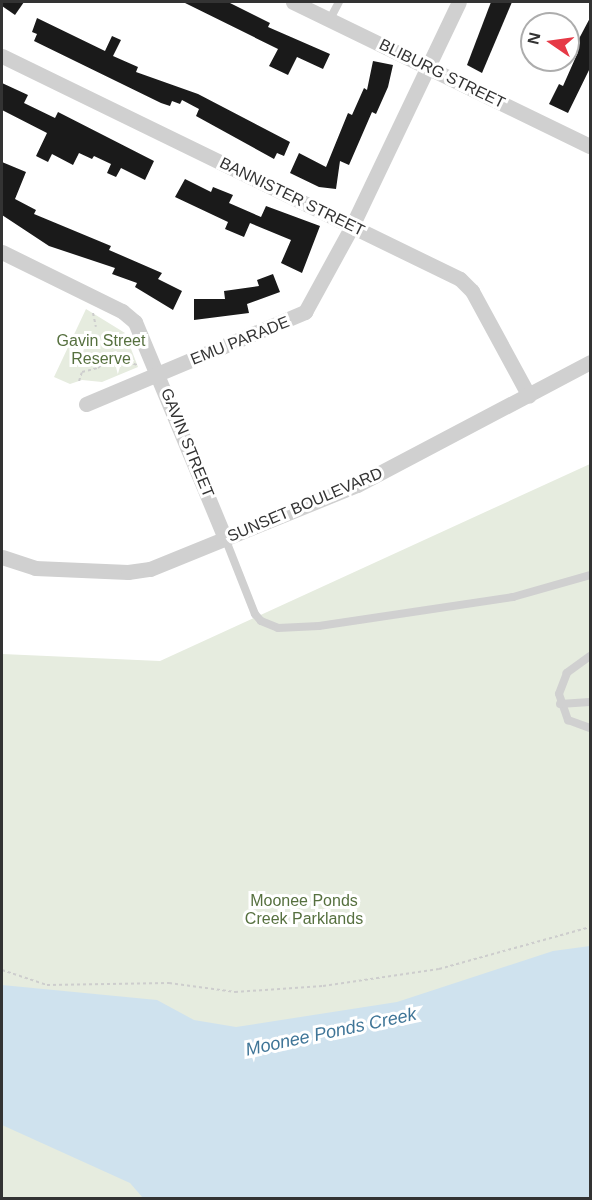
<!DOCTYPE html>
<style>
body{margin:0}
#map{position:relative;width:592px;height:1200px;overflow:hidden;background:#fff;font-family:Arial,sans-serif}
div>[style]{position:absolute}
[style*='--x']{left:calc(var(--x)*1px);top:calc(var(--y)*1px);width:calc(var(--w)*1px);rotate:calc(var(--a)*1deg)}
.green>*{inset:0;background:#e6ecdf}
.water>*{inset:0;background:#cfe2ee}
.building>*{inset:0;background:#1a1a1a}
.path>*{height:2px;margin-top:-1px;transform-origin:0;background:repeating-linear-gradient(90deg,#cdcdcd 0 3px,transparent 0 6px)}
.lane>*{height:8px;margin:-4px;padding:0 4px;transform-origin:4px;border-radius:4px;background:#d0d0d0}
.street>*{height:15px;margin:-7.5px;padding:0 7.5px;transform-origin:7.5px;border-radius:7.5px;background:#d0d0d0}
span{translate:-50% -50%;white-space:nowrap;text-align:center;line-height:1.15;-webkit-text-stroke:6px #fff;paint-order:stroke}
.street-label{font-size:16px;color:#333}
.park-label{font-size:16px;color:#56703f}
.water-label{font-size:18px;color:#3f7597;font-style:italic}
.frame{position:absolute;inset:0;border:3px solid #333;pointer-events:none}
.north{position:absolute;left:520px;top:12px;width:60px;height:60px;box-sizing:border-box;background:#fff;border:2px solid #adadad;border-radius:50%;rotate:283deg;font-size:16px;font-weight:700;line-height:24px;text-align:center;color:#333}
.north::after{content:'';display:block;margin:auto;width:21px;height:27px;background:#e63946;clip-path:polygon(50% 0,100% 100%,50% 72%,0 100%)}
</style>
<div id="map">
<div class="green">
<i style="clip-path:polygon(86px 309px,125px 333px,138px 367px,102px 382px,82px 380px,70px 384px,54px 377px)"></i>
<i style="clip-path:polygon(590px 464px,590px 1198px,2px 1198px,2px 654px,160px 661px)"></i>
</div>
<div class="water">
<i style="clip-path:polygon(590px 946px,590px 1198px,143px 1198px,130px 1183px,2px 1125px,2px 985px,157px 1000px,194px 1020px,236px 1027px,397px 1002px,553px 951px)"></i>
</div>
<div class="building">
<i style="clip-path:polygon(2px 2px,24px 2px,15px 15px,2px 6px)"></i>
<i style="clip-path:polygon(183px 2px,228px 2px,270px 23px,268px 27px,330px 54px,323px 69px,297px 57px,288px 75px,269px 66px,278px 49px)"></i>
<i style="clip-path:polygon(491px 2px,512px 2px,482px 73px,467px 65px)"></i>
<i style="clip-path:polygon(591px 16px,591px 66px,568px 113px,549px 104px,559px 84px,563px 86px,578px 52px,573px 50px)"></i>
<i style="clip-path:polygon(37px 18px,105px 51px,112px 36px,121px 40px,113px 56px,138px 67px,136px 72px,198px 94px,290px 142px,284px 156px,277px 153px,274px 159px,196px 116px,199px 109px,182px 100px,180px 104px,172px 101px,170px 106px,161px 103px,34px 41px,37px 34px,32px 32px)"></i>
<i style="clip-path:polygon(373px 61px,393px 65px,388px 87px,376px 114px,372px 112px,349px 165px,340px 161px,336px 189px,319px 187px,290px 173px,299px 153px,326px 167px,348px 113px,352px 115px,364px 88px,367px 90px)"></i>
<i style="clip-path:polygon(2px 83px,28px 95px,24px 103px,55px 118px,58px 112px,154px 161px,145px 180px,121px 168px,116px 177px,107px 173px,111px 164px,94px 156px,92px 159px,79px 153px,73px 165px,52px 154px,48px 162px,36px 156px,47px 133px,2px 110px)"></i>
<i style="clip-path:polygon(2px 162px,26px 172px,15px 199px,36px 210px,34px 214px,111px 246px,109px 250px,162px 273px,158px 279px,182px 291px,173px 310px,135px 287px,137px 283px,112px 274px,115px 268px,49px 246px,2px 215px)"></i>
<i style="clip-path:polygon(185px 179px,211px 192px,213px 187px,233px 195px,229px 203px,261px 217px,266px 206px,320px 226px,302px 273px,281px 263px,291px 240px,250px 223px,244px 237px,225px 229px,228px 222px,175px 197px)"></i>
<i style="clip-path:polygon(273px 274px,280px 292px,247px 304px,249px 313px,194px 320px,194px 299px,225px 299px,224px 291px,259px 286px,257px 280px)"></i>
</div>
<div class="path">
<i style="--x:93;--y:313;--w:14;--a:78"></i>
<i style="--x:79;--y:381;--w:9;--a:-72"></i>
<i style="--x:82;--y:372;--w:16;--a:-14"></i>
<i style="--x:98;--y:368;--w:18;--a:-43"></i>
<i style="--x:111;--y:356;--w:28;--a:19"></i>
<i style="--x:2;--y:970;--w:47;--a:18.4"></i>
<i style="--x:47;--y:985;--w:122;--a:-0.9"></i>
<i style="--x:169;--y:983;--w:67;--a:7.8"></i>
<i style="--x:235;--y:992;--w:88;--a:-3.9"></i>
<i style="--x:323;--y:986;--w:117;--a:-8.3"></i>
<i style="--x:439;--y:969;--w:157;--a:-15.5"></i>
</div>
<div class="lane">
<i style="--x:330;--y:19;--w:19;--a:-62"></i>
<i style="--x:225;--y:538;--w:82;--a:68.5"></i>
<i style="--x:255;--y:614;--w:9;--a:49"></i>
<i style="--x:261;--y:621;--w:18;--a:22"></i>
<i style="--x:278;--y:628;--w:41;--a:-2.8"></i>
<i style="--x:319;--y:626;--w:196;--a:-8.5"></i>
<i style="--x:513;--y:597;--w:80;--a:-15.9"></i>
<i style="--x:590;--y:656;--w:29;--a:144"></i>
<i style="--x:567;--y:673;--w:22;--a:111"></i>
<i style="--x:559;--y:694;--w:28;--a:71"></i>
<i style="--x:568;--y:720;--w:23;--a:20"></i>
<i style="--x:560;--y:704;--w:30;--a:-4"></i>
</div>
<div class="street">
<i style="--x:293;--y:2;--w:330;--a:25.9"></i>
<i style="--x:2;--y:56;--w:509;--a:25.96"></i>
<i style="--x:460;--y:279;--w:17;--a:45"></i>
<i style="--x:472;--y:291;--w:119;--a:61.5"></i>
<i style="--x:2;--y:252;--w:134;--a:26.2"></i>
<i style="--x:122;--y:311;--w:17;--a:40"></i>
<i style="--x:135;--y:322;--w:234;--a:67.4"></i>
<i style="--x:86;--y:404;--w:238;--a:-22.8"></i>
<i style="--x:305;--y:312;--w:98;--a:-61.3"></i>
<i style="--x:352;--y:226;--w:248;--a:-64.5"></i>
<i style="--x:2;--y:557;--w:35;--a:18"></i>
<i style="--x:35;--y:568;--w:93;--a:2.5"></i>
<i style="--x:128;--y:572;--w:22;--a:-8"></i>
<i style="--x:150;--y:569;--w:223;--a:-22.1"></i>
<i style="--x:357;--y:485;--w:263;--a:-27.8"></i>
</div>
<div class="street-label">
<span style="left:442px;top:74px;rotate:26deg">BLIBURG STREET</span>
<span style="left:292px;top:197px;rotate:26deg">BANNISTER STREET</span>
<span style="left:240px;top:341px;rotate:-22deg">EMU PARADE</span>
<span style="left:187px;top:443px;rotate:68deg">GAVIN STREET</span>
<span style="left:305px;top:505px;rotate:-23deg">SUNSET BOULEVARD</span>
</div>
<div class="park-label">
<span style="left:101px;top:350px">Gavin Street<br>Reserve</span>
<span style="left:304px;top:910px">Moonee Ponds<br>Creek Parklands</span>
</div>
<div class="water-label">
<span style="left:331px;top:1032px;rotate:-12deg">Moonee Ponds Creek</span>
</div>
<div class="frame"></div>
<div class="north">N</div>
</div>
